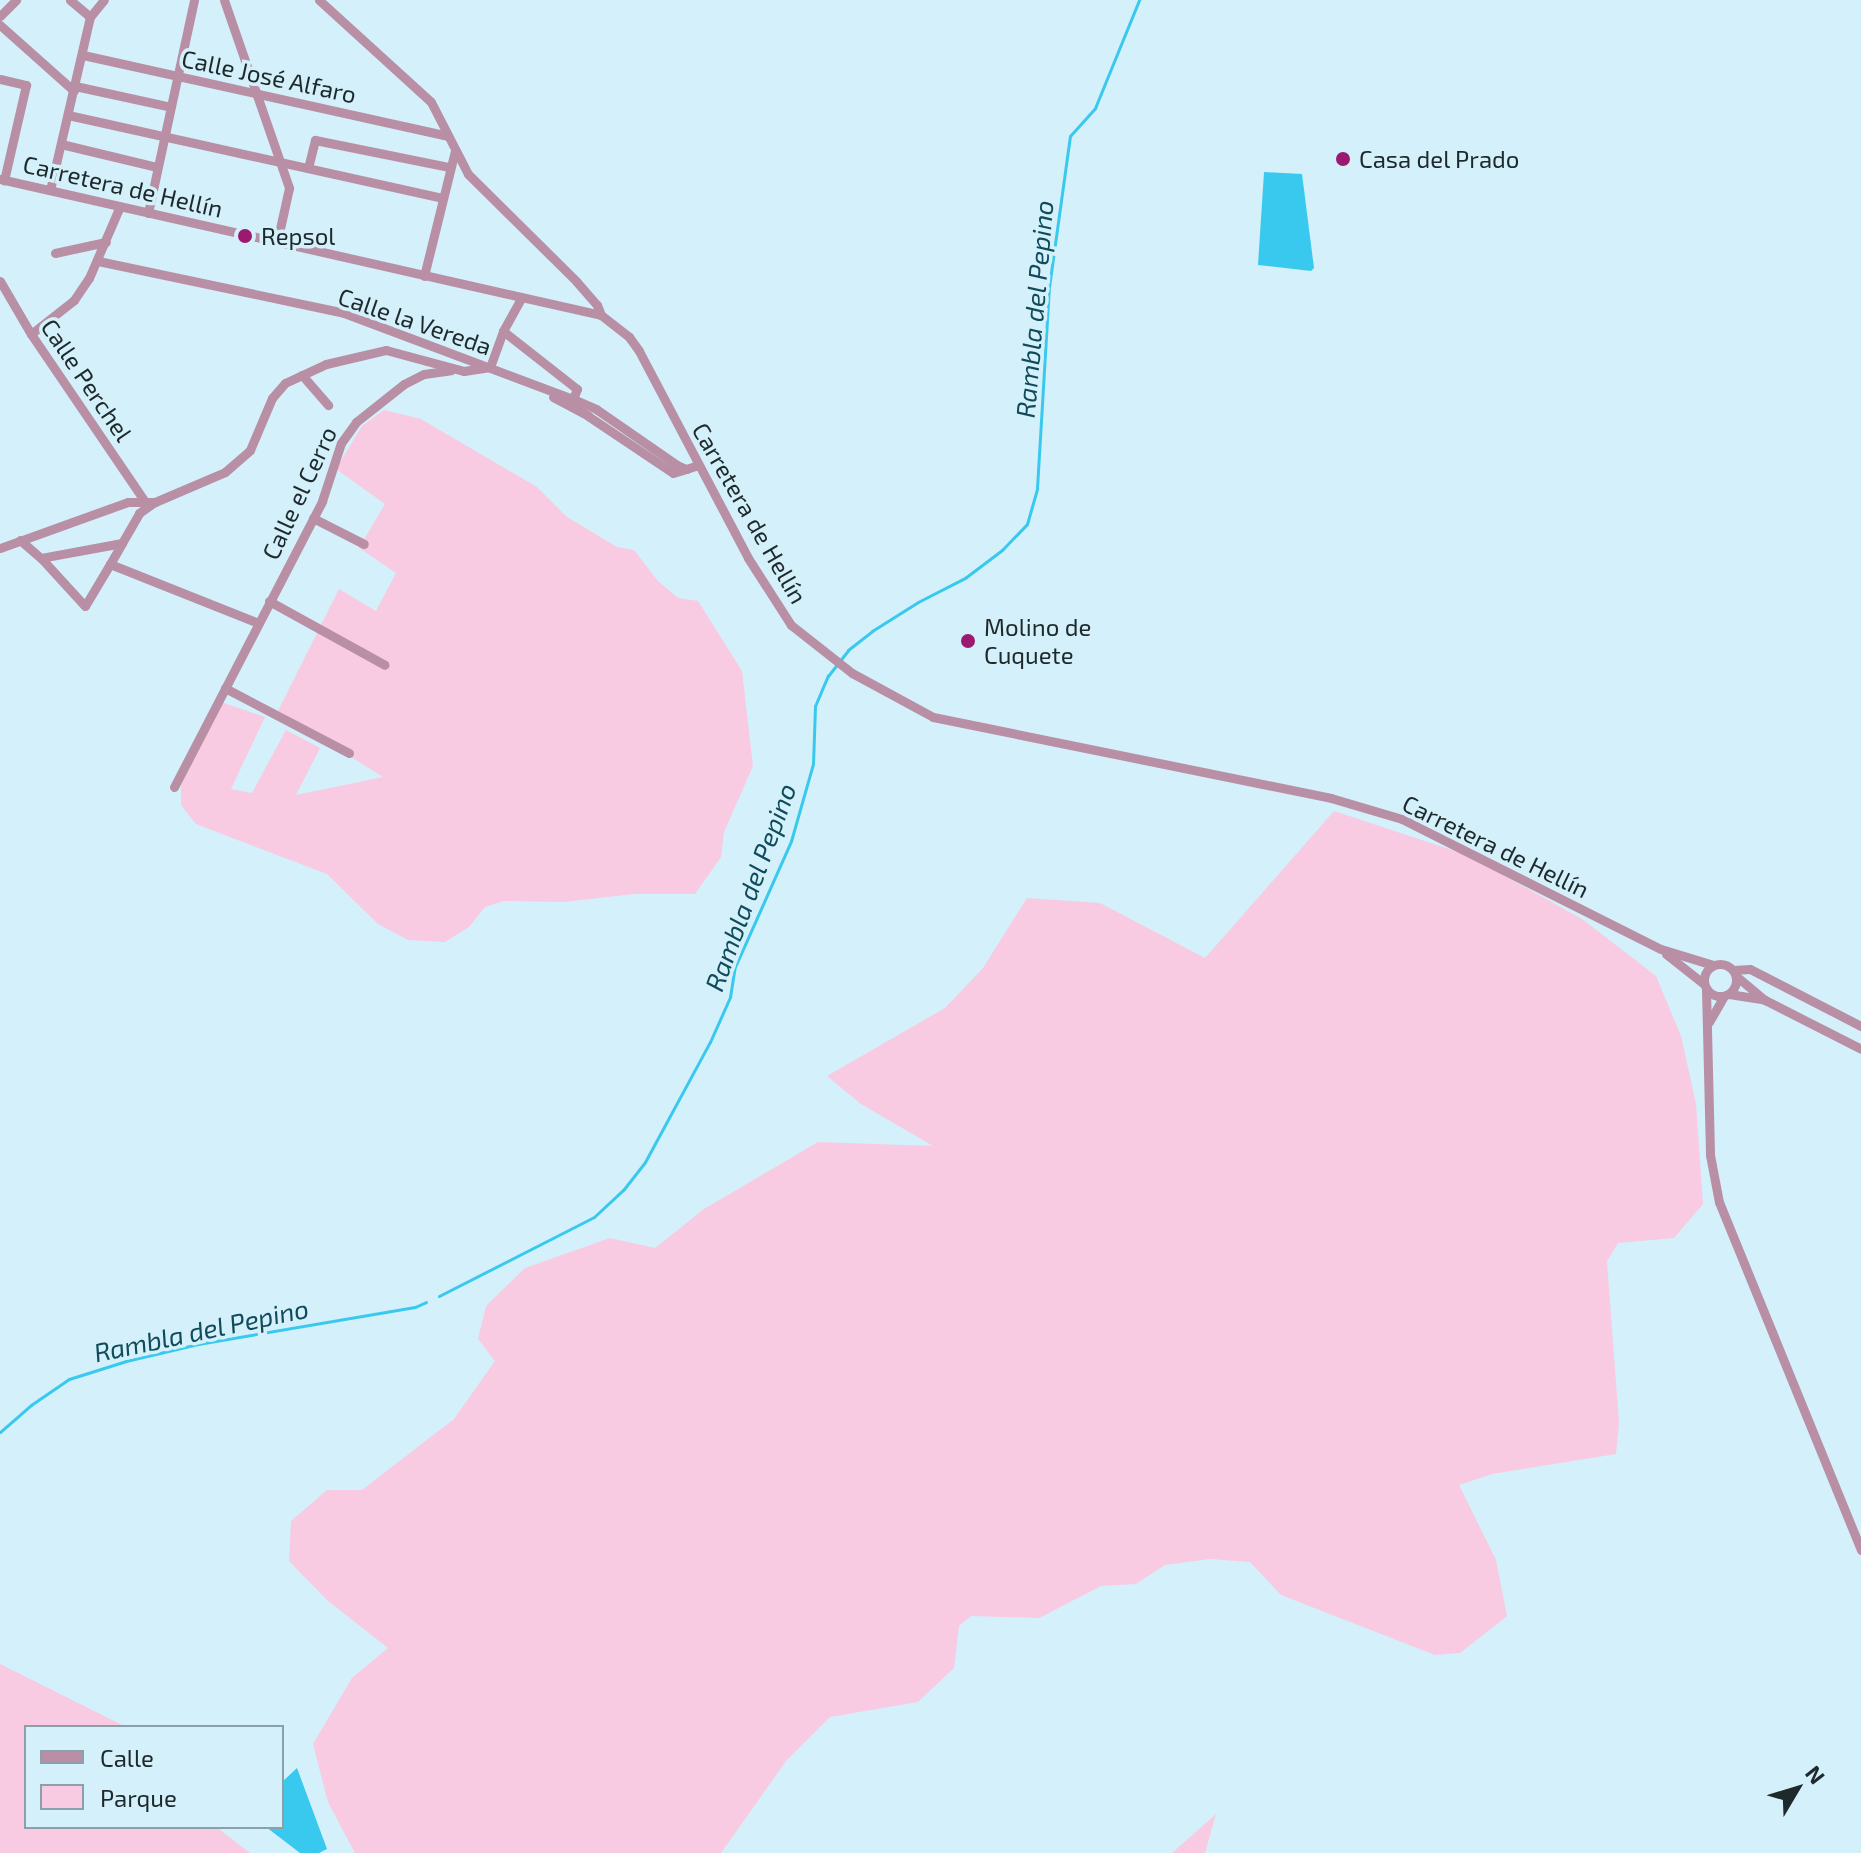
<!DOCTYPE html>
<meta charset="utf-8">
<style>
body{margin:0}
#map{position:relative;width:1861px;height:1853px;overflow:hidden;background:#d4f0fa;font-family:"Exo 2",sans-serif}
div>[style]{position:absolute}
[style*='--x']{left:calc(var(--x)*1px);top:calc(var(--y)*1px);width:calc(var(--w)*1px);rotate:calc(var(--a)*1deg)}
.green>*{inset:0;background:#f8cbe2}
.water>*{inset:0;background:#39c9ee}
.stream>*{height:3px;margin:-1.5px;padding:0 1.5px;transform-origin:1.5px;border-radius:1.5px;background:#39c9ee}
.minor>*{height:9px;margin:-4.5px;padding:0 4.5px;transform-origin:4.5px;border-radius:4.5px;background:#b88fa4}
.minor>.ring{margin:-4.5px;padding:0;box-sizing:content-box;background:none;border:9px solid #b88fa4;border-radius:50%}
.dots>*{width:22px;height:22px;translate:-50% -50%;box-sizing:border-box;border:4px solid #d4f0fa;border-radius:50%}
span{translate:-50% -50%;white-space:nowrap;text-align:center;line-height:1.15;-webkit-text-stroke:7px #d4f0fa;paint-order:stroke}
.street-label{font-size:24px;color:#1e292c}
.poi-label{font-size:24px;color:#1e292c}
.left{translate:0 -50%;text-align:left}
.water-label{font-size:26px;color:#104b5b;font-style:italic}
.legend{position:absolute;left:24px;top:1725px;width:260px;height:104px;box-sizing:border-box;background:#d4f0fa;border:2px solid #8ba0a8;margin:0;padding:10px 14px;list-style:none;font-size:24px;color:#1e292c}
.legend li{display:flex;align-items:center;gap:16px;height:40px}
.legend b{width:40px;border:2px solid #8ba0a8}
.north{position:absolute;left:1757px;top:1749px;width:80px;height:80px;-webkit-text-stroke:6px #d4f0fa;paint-order:stroke;rotate:52deg;font-size:22px;font-weight:700;line-height:32px;text-align:center;color:#1e292c}
.north::after{content:'';display:block;margin:auto;width:28px;height:36px;background:#1e292c;clip-path:polygon(50% 0,100% 100%,50% 72%,0 100%)}
</style>
<div id="map">
<div class="green">
<i style="clip-path:polygon(384px 410px,421px 419px,537px 487px,567px 517px,617px 547px,634px 550px,658px 581px,678px 598px,698px 601px,742px 671px,753px 766px,724px 832px,721px 857px,695px 894px,634px 894px,564px 902px,504px 901px,485px 907px,469px 927px,445px 942px,408px 940px,378px 924px,327px 874px,196px 824px,181px 805px,181px 783px,188px 760px,207px 734px,221px 702px,265px 717px,231px 789px,252px 793px,286px 730px,320px 748px,296px 795px,383px 777px,278px 711px,339px 589px,376px 611px,396px 573px,359px 548px,385px 504px,336px 469px,362px 426px)"></i>
<i style="clip-path:polygon(1334px 811px,1467px 855px,1582px 919px,1656px 976px,1681px 1036px,1696px 1104px,1703px 1204px,1674px 1238px,1618px 1243px,1607px 1261px,1619px 1423px,1616px 1454px,1492px 1474px,1459px 1485px,1496px 1560px,1507px 1616px,1460px 1653px,1435px 1655px,1281px 1595px,1250px 1562px,1210px 1559px,1165px 1565px,1136px 1584px,1101px 1586px,1039px 1618px,971px 1616px,959px 1626px,954px 1668px,918px 1702px,830px 1717px,786px 1761px,721px 1853px,355px 1853px,328px 1802px,313px 1744px,352px 1678px,388px 1648px,328px 1601px,289px 1561px,291px 1521px,327px 1490px,362px 1490px,454px 1419px,495px 1361px,478px 1339px,486px 1306px,525px 1268px,610px 1238px,655px 1248px,704px 1209px,818px 1142px,933px 1146px,861px 1104px,827px 1076px,945px 1008px,983px 968px,1027px 898px,1100px 903px,1205px 958px)"></i>
<i style="clip-path:polygon(0 1664px,124px 1726px,26px 1727px,26px 1827px,216px 1827px,250px 1853px,0 1853px)"></i>
<i style="clip-path:polygon(1216px 1814px,1205px 1853px,1172px 1853px)"></i>
</div>
<div class="water">
<i style="clip-path:polygon(1264px 172px,1302px 174px,1314px 268px,1311px 271px,1258px 265px)"></i>
<i style="clip-path:polygon(297px 1768px,327px 1849px,319px 1853px,300px 1853px,266px 1827px,282px 1827px,282px 1782px)"></i>
</div>
<div class="stream">
<i style="--x:439;--y:1296;--w:174;--a:-27"></i>
<i style="--x:594;--y:1217;--w:41;--a:-43"></i>
<i style="--x:624;--y:1189;--w:34;--a:-52"></i>
<i style="--x:645;--y:1162;--w:136;--a:-61.6"></i>
<i style="--x:710;--y:1042;--w:49;--a:-66"></i>
<i style="--x:730;--y:997;--w:30;--a:-81"></i>
<i style="--x:735;--y:967;--w:138;--a:-66"></i>
<i style="--x:791;--y:841;--w:80;--a:-74.1"></i>
<i style="--x:813;--y:764;--w:58;--a:-88"></i>
<i style="--x:815;--y:706;--w:33;--a:-67"></i>
<i style="--x:828;--y:676;--w:33;--a:-52"></i>
<i style="--x:848;--y:650;--w:31;--a:-38"></i>
<i style="--x:872;--y:631;--w:54;--a:-32.2"></i>
<i style="--x:918;--y:602;--w:53;--a:-27.1"></i>
<i style="--x:965;--y:578;--w:46;--a:-37.1"></i>
<i style="--x:1002;--y:550;--w:36;--a:-46"></i>
<i style="--x:1027;--y:524;--w:37;--a:-74"></i>
<i style="--x:1037;--y:488;--w:201;--a:-86.6"></i>
<i style="--x:1049;--y:287;--w:152;--a:-82.1"></i>
<i style="--x:1070;--y:136;--w:38;--a:-48"></i>
<i style="--x:1095;--y:108;--w:117;--a:-67.8"></i>
<i style="--x:0;--y:1432;--w:41;--a:-41.1"></i>
<i style="--x:31;--y:1405;--w:46;--a:-34.4"></i>
<i style="--x:69;--y:1379;--w:60;--a:-17.5"></i>
<i style="--x:126;--y:1361;--w:74;--a:-13.3"></i>
<i style="--x:198;--y:1344;--w:220;--a:-9.7"></i>
<i style="--x:415;--y:1307;--w:12;--a:-24"></i>
</div>
<div class="minor">
<i style="--x:70;--y:0;--w:26;--a:40"></i>
<i style="--x:224;--y:0;--w:199;--a:70.9"></i>
<i style="--x:289;--y:188;--w:55;--a:102.5"></i>
<i style="--x:319;--y:0;--w:151;--a:42.3"></i>
<i style="--x:431;--y:102;--w:81;--a:62.8"></i>
<i style="--x:468;--y:174;--w:152;--a:44.7"></i>
<i style="--x:576;--y:281;--w:32;--a:49"></i>
<i style="--x:597;--y:305;--w:11;--a:68"></i>
<i style="--x:0;--y:16;--w:23;--a:-45"></i>
<i style="--x:0;--y:25;--w:99;--a:41.7"></i>
<i style="--x:83;--y:55;--w:373;--a:12.5"></i>
<i style="--x:0;--y:79;--w:27;--a:13"></i>
<i style="--x:26;--y:85;--w:98;--a:103"></i>
<i style="--x:75;--y:86;--w:98;--a:12.3"></i>
<i style="--x:68;--y:115;--w:382;--a:12.5"></i>
<i style="--x:61;--y:144;--w:99;--a:13.5"></i>
<i style="--x:308;--y:168;--w:29;--a:-76"></i>
<i style="--x:315;--y:140;--w:137;--a:11.4"></i>
<i style="--x:0;--y:179;--w:616;--a:12.75"></i>
<i style="--x:601;--y:315;--w:36;--a:38"></i>
<i style="--x:629;--y:337;--w:17;--a:54"></i>
<i style="--x:639;--y:351;--w:234;--a:62.2"></i>
<i style="--x:748;--y:558;--w:80;--a:57.3"></i>
<i style="--x:791;--y:625;--w:78;--a:38.2"></i>
<i style="--x:852;--y:673;--w:92;--a:28.5"></i>
<i style="--x:933;--y:717;--w:406;--a:11.5"></i>
<i style="--x:1331;--y:798;--w:74;--a:16.5"></i>
<i style="--x:1402;--y:819;--w:290;--a:26.7"></i>
<i style="--x:1661;--y:949;--w:54;--a:17.1"></i>
<i style="--x:50;--y:190;--w:178;--a:-77"></i>
<i style="--x:90;--y:17;--w:22;--a:-51"></i>
<i style="--x:148;--y:213;--w:218;--a:-77.8"></i>
<i style="--x:55;--y:253;--w:52;--a:-12.2"></i>
<i style="--x:98;--y:261;--w:251;--a:11.9"></i>
<i style="--x:344;--y:313;--w:245;--a:20.6"></i>
<i style="--x:573;--y:399;--w:25;--a:23"></i>
<i style="--x:596;--y:409;--w:98;--a:34.7"></i>
<i style="--x:677;--y:465;--w:10;--a:24"></i>
<i style="--x:686;--y:469;--w:13;--a:-18"></i>
<i style="--x:424;--y:276;--w:129;--a:-76.1"></i>
<i style="--x:0;--y:281;--w:61;--a:59.7"></i>
<i style="--x:31;--y:334;--w:201;--a:55.8"></i>
<i style="--x:503;--y:331;--w:94;--a:38.1"></i>
<i style="--x:577;--y:389;--w:11;--a:112"></i>
<i style="--x:31;--y:334;--w:55;--a:-38.3"></i>
<i style="--x:74;--y:300;--w:27;--a:-56"></i>
<i style="--x:89;--y:278;--w:78;--a:-66.7"></i>
<i style="--x:302;--y:375;--w:40;--a:49"></i>
<i style="--x:553;--y:397;--w:40;--a:28"></i>
<i style="--x:588;--y:416;--w:102;--a:33.8"></i>
<i style="--x:673;--y:473;--w:14;--a:-17"></i>
<i style="--x:313;--y:518;--w:57;--a:27"></i>
<i style="--x:20;--y:540;--w:28;--a:41"></i>
<i style="--x:122;--y:543;--w:82;--a:169.5"></i>
<i style="--x:41;--y:558;--w:65;--a:47.5"></i>
<i style="--x:85;--y:606;--w:49;--a:-59.2"></i>
<i style="--x:110;--y:564;--w:24;--a:-60"></i>
<i style="--x:122;--y:543;--w:34;--a:-60"></i>
<i style="--x:139;--y:513;--w:19;--a:-35"></i>
<i style="--x:0;--y:548;--w:136;--a:-19.8"></i>
<i style="--x:128;--y:502;--w:27;--a:0"></i>
<i style="--x:155;--y:502;--w:76;--a:-23.2"></i>
<i style="--x:225;--y:472;--w:33;--a:-41"></i>
<i style="--x:250;--y:450;--w:56;--a:-67.1"></i>
<i style="--x:272;--y:398;--w:20;--a:-49"></i>
<i style="--x:285;--y:383;--w:45;--a:-24.9"></i>
<i style="--x:326;--y:364;--w:62;--a:-13.1"></i>
<i style="--x:386;--y:350;--w:81;--a:15.1"></i>
<i style="--x:464;--y:371;--w:26;--a:-9"></i>
<i style="--x:490;--y:367;--w:38;--a:-70"></i>
<i style="--x:503;--y:331;--w:37;--a:-61"></i>
<i style="--x:110;--y:564;--w:159;--a:21.7"></i>
<i style="--x:269;--y:601;--w:132;--a:28.9"></i>
<i style="--x:225;--y:688;--w:140;--a:27.7"></i>
<i style="--x:174;--y:787;--w:322;--a:-62.6"></i>
<i style="--x:322;--y:501;--w:61;--a:-71.9"></i>
<i style="--x:341;--y:443;--w:26;--a:-54"></i>
<i style="--x:356;--y:422;--w:61;--a:-38.4"></i>
<i style="--x:404;--y:384;--w:22;--a:-27"></i>
<i style="--x:424;--y:374;--w:27;--a:-8"></i>
<i style="--x:1666;--y:954;--w:48;--a:38.3"></i>
<i class="ring" style="left:1704px;top:964px;width:23px;height:23px"></i>
<i style="--x:1733;--y:970;--w:17;--a:-3"></i>
<i style="--x:1750;--y:969;--w:125;--a:27.2"></i>
<i style="--x:1736;--y:976;--w:38;--a:40"></i>
<i style="--x:1765;--y:1000;--w:108;--a:27"></i>
<i style="--x:1706;--y:989;--w:166;--a:88.6"></i>
<i style="--x:1710;--y:1155;--w:48;--a:79.2"></i>
<i style="--x:1719;--y:1202;--w:376;--a:67.8"></i>
<i style="--x:1729;--y:994;--w:36;--a:9"></i>
<i style="--x:1709;--y:1022;--w:30;--a:-60"></i>
</div>
<div class="dots">
<i style="left:1343px;top:159px;background:#9b1a6f"></i>
<i style="left:245px;top:236px;background:#9b1a6f"></i>
<i style="left:968px;top:641px;background:#9b1a6f"></i>
</div>
<div class="street-label">
<span style="left:269px;top:76px;rotate:12deg">Calle José Alfaro</span>
<span style="left:123px;top:186px;rotate:13deg">Carretera de Hellín</span>
<span style="left:415px;top:321px;rotate:19deg">Calle la Vereda</span>
<span style="left:87px;top:380px;rotate:56deg">Calle Perchel</span>
<span style="left:299px;top:493px;rotate:-65deg">Calle el Cerro</span>
<span style="left:750px;top:513px;rotate:60deg">Carretera de Hellín</span>
<span style="left:1496px;top:846px;rotate:26deg">Carretera de Hellín</span>
</div>
<div class="poi-label">
<span class="left" style="left:1359px;top:159px">Casa del Prado</span>
<span class="left" style="left:261px;top:236px">Repsol</span>
<span class="left" style="left:984px;top:641px">Molino de<br>Cuquete</span>
</div>
<div class="water-label">
<span style="left:1034px;top:309px;rotate:-85deg">Rambla del Pepino</span>
<span style="left:750px;top:887px;rotate:-70deg">Rambla del Pepino</span>
<span style="left:201px;top:1330px;rotate:-12deg">Rambla del Pepino</span>
</div>
<ul class="legend">
<li><b style="height:10px;background:#b88fa4"></b>Calle</li>
<li><b style="height:22px;background:#f8cbe2"></b>Parque</li>
</ul>
<div class="north">N</div>
</div>
